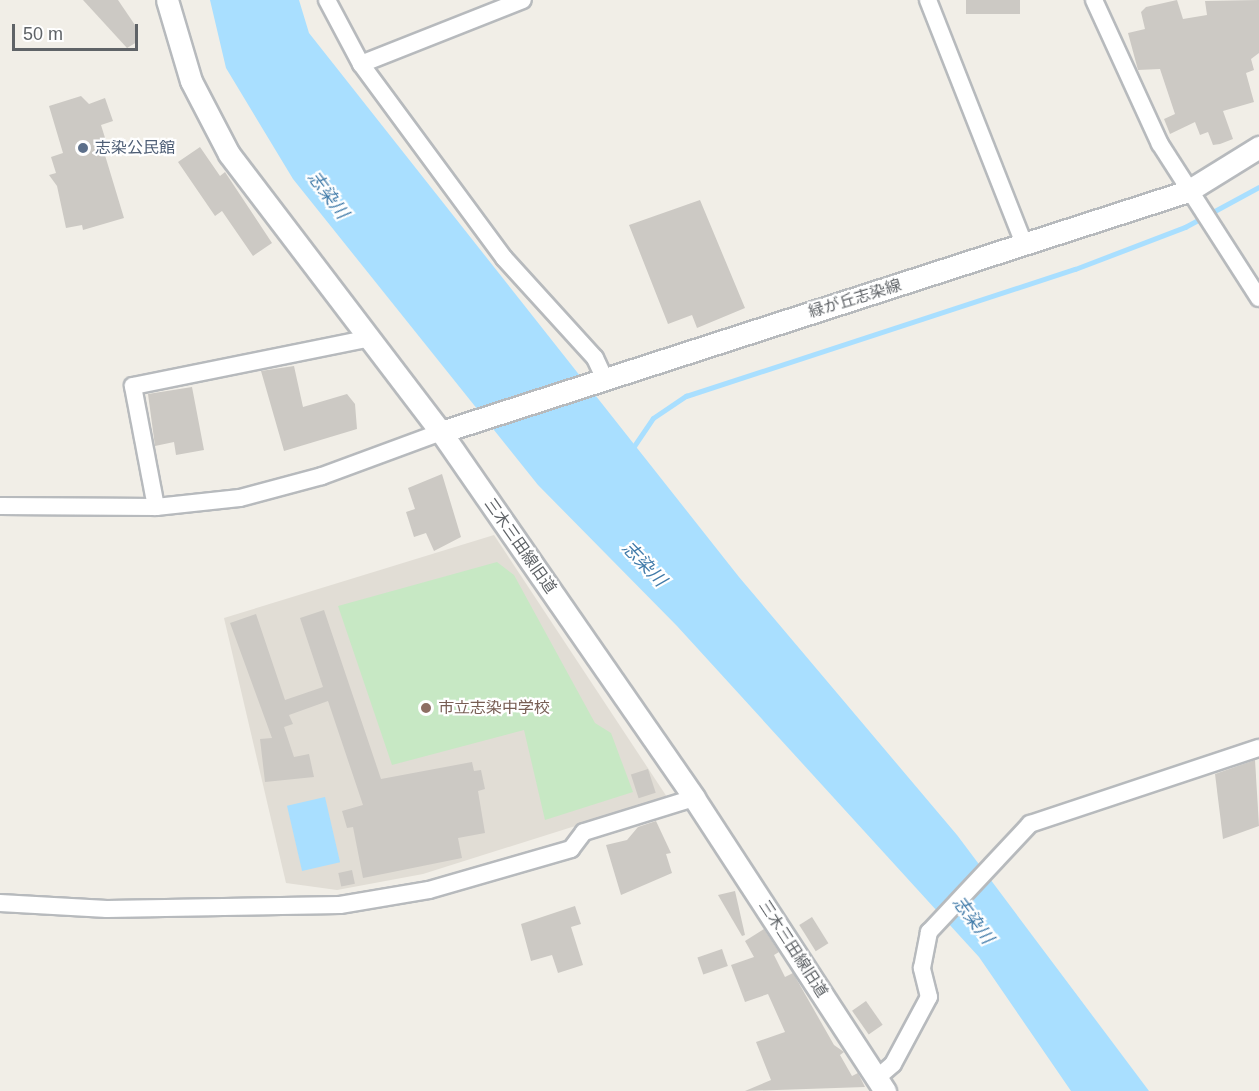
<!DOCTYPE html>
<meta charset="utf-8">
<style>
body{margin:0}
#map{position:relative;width:1259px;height:1091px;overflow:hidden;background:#f1eee7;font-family:Helvetica,"Noto Sans JP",sans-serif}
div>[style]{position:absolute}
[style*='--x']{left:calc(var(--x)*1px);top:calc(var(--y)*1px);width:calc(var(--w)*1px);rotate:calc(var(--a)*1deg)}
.education>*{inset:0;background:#e1ddd5}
.green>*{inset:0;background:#c7e8c4}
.water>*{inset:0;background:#a9dfff;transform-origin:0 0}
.stream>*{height:5px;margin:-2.5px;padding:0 2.5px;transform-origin:2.5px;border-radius:2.5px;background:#a9dfff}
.building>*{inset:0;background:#ccc9c4;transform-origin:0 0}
.roads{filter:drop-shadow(2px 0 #b7babd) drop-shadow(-2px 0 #b7babd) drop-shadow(0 2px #b7babd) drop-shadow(0 -2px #b7babd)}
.minor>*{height:16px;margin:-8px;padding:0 8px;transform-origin:8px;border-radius:8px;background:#fff}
.tertiary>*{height:21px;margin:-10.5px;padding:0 10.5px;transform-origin:10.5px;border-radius:10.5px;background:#fff}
.dots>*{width:16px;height:16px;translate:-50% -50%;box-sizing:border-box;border:3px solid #fff;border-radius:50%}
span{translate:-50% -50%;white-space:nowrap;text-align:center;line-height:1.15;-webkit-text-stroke:4.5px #fff;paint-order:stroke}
.service-label{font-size:16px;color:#4e5e75}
.left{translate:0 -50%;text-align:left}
.street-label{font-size:16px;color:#5f6367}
.education-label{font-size:16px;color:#785e54}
.water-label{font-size:18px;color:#417ba9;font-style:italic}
.scale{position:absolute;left:12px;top:24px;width:126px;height:27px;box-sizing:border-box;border:3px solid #5f6367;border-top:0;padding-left:8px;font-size:18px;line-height:21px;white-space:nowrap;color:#5f6367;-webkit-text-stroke:4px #fff;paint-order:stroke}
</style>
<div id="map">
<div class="education">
<i style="clip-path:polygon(494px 535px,667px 797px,423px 874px,337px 890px,286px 883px,224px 618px)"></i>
</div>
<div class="green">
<i style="clip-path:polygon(497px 562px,514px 575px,595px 723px,611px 733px,633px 792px,545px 820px,524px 730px,392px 765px,338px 606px)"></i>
</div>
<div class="water">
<i style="clip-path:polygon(210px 0,299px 0,309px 33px,739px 577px,957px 835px,1149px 1091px,1071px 1091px,979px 957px,677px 626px,538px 485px,293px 179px,226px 68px)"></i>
<i style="left:325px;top:797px;width:67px;height:39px;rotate:77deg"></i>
</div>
<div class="stream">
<i style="--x:632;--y:449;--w:37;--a:-56"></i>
<i style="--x:653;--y:418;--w:40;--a:-34"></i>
<i style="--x:686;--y:396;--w:409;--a:-18.1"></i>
<i style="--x:1075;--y:269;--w:118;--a:-20.9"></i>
<i style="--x:1185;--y:227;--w:84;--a:-28.4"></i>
</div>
<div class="building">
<i style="clip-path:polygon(83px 0,118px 0,135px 25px,137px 42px,127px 48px)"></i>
<i style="left:966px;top:0;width:54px;height:14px"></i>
<i style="clip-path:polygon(1177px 0,1183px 19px,1207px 15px,1205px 1px,1259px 0,1259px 53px,1251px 59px,1254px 70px,1246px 73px,1254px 102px,1223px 111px,1233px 139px,1220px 144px,1213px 145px,1208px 132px,1200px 135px,1195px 122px,1170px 134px,1164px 119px,1175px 114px,1160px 69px,1138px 70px,1128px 33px,1145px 29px,1141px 12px,1146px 7px)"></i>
<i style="clip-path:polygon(81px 96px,89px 104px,105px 98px,113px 121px,101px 125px,106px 141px,101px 142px,124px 218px,83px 230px,82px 225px,66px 228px,57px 186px,49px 175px,56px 173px,51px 157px,63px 153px,49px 106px)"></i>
<i style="clip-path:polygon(200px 147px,220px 176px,225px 172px,272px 243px,253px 256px,222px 211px,215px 216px,178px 162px)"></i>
<i style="clip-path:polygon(700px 200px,745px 308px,697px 328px,692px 315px,668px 324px,629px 225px)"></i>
<i style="clip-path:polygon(294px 366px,303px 407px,347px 394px,355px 404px,357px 429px,284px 451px,261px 371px)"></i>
<i style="clip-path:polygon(192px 387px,204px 450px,176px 455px,174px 442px,155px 446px,148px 394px)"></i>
<i style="clip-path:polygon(442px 474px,461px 537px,434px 551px,426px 533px,414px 537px,406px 512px,415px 509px,408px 488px)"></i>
<i style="clip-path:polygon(324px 610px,381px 779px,472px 762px,474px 771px,481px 770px,485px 789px,478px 791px,485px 833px,458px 838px,462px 858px,363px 878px,353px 827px,347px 828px,342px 811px,363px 805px,328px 701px,289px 715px,293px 724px,284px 727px,294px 757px,309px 754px,314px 777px,265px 782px,260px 739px,272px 738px,230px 623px,256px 614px,285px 700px,323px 687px,300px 618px)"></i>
<i style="clip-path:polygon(1255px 760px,1259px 826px,1223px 839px,1215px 774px)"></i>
<i style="left:648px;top:769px;width:25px;height:18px;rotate:72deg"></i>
<i style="clip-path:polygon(656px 821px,671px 853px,666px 854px,672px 873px,621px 895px,606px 845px,627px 840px,638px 827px)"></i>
<i style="left:352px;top:870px;width:14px;height:14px;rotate:78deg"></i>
<i style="clip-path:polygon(735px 891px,745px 935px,742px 936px,718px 895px)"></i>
<i style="clip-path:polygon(575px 906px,581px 924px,571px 927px,583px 965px,558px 973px,552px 955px,531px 961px,521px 924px)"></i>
<i style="left:812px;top:917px;width:31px;height:15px;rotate:58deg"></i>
<i style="clip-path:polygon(764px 929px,779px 952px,774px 955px,785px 977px,793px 973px,834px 1045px,844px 1052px,840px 1055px,852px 1076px,858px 1073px,865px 1087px,745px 1091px,771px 1080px,756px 1042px,785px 1032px,768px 994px,745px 1002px,731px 965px,754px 957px,745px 941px)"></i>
<i style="left:722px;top:949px;width:18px;height:26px;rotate:71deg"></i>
<i style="left:866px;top:1001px;width:29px;height:17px;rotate:55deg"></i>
</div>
<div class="roads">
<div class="minor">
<i style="--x:327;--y:0;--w:72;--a:62"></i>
<i style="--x:361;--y:64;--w:241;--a:53.6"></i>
<i style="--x:504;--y:258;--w:135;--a:47.7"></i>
<i style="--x:595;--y:358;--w:23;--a:65"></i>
<i style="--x:928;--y:0;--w:264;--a:68.5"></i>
<i style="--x:1094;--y:0;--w:158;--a:65.4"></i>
<i style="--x:1160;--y:144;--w:183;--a:57.3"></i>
<i style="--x:361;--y:64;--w:174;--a:-21.6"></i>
<i style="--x:0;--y:506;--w:156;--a:0.4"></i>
<i style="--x:156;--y:507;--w:84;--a:-6.1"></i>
<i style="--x:240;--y:498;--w:85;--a:-15"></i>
<i style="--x:322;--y:476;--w:127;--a:-20.3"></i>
<i style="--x:156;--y:507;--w:123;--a:-100.8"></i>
<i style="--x:133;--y:386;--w:239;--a:-11.4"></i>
<i style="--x:0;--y:903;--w:107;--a:3.2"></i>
<i style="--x:107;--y:909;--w:233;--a:-1"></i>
<i style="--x:340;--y:905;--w:90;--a:-9.6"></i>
<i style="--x:429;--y:890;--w:148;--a:-16.1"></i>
<i style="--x:571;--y:849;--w:21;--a:-53"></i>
<i style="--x:584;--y:832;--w:115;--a:-17.2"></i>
<i style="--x:877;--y:1078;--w:21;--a:-41"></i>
<i style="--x:893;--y:1064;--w:76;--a:-61.8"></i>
<i style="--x:929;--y:997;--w:30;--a:-104"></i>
<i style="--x:922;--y:968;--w:37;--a:-79"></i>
<i style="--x:929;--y:932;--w:148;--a:-46.9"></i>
<i style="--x:1030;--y:824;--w:241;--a:-18.4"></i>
</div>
<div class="tertiary">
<i style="--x:167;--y:0;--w:84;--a:73.5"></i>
<i style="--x:191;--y:81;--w:82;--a:62.5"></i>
<i style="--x:229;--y:154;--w:350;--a:52.7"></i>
<i style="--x:441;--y:432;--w:445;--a:55.3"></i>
<i style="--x:694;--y:798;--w:350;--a:56.9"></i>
<i style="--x:441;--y:432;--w:785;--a:-17.88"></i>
<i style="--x:1188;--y:191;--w:84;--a:-31.8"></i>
</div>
</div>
<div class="dots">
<i style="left:83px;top:148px;background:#5c6f8a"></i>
<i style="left:426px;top:708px;background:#8d6e63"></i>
</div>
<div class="service-label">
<span class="left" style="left:95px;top:148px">志染公民館</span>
</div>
<div class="street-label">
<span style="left:855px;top:299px;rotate:-17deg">緑が丘志染線</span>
<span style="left:520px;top:546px;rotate:55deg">三木三田線旧道</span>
<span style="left:793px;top:949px;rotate:57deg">三木三田線旧道</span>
</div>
<div class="education-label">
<span class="left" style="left:438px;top:708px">市立志染中学校</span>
</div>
<div class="water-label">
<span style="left:328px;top:195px;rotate:53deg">志染川</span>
<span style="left:644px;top:564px;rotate:46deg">志染川</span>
<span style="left:973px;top:920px;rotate:53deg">志染川</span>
</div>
<div class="scale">50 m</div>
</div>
